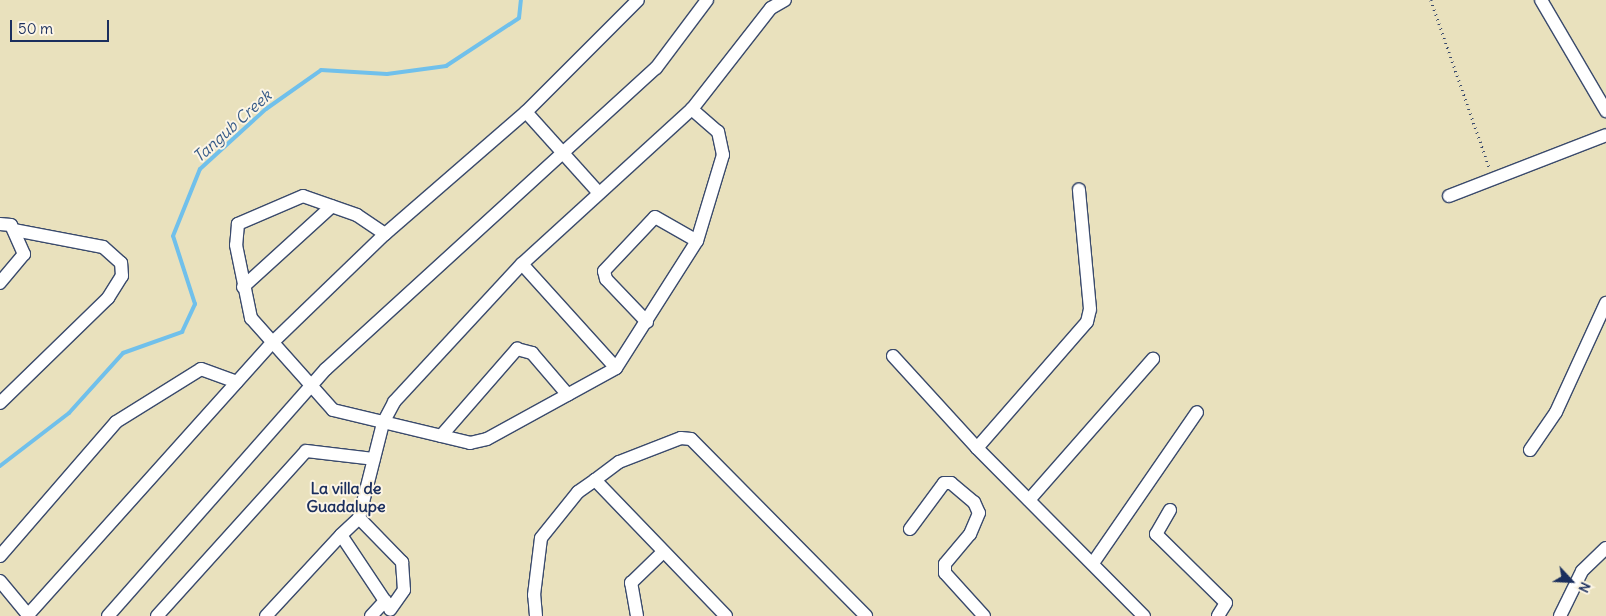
<!DOCTYPE html>
<style>
body{margin:0}
#map{position:relative;width:1606px;height:616px;overflow:hidden;background:#e9e1bd;font-family:Delius,sans-serif}
div>[style]{position:absolute}
[style*='--x']{left:calc(var(--x)*1px);top:calc(var(--y)*1px);width:calc(var(--w)*1px);rotate:calc(var(--a)*1deg)}
.stream>*{height:4px;margin:-2px;padding:0 2px;transform-origin:2px;border-radius:2px;background:#70c0eb}
.path>*{height:2.5px;margin-top:-1.25px;transform-origin:0;background:repeating-linear-gradient(90deg,#3a4a6c 0 1px,transparent 0 5px)}
.roads{filter:drop-shadow(1px 0 #3a4a6c) drop-shadow(-1px 0 #3a4a6c) drop-shadow(0 1px #3a4a6c) drop-shadow(0 -1px #3a4a6c)}
.minor>*{height:12px;margin:-6px;padding:0 6px;transform-origin:6px;border-radius:6px;background:#fff}
span{translate:-50% -50%;white-space:nowrap;text-align:center;line-height:1.15;-webkit-text-stroke:4px #fcf5e5;paint-order:stroke}
.water-label{font-size:16px;color:#355a88;font-style:italic}
.neighbourhood-label{font-size:16px;color:#1b2f5e;font-weight:700}
.north{position:absolute;left:1546px;top:556px;width:50px;height:50px;-webkit-text-stroke:4px #fcf5e5;paint-order:stroke;rotate:115deg;font-size:14px;font-weight:700;line-height:20px;text-align:center;color:#1b2f5e}
.north::after{content:'';display:block;margin:auto;width:18px;height:22px;background:#1b2f5e;clip-path:polygon(50% 0,100% 100%,50% 72%,0 100%)}
.scale{position:absolute;left:10px;top:20px;width:99px;height:22px;box-sizing:border-box;border:2px solid #1b2f5e;border-top:0;padding-left:6px;font-size:15px;line-height:18px;white-space:nowrap;color:#1b2f5e;-webkit-text-stroke:4px #fcf5e5;paint-order:stroke}
</style>
<div id="map">
<div class="stream">
<i style="--x:0;--y:466;--w:87;--a:-37.5"></i>
<i style="--x:69;--y:413;--w:81;--a:-48"></i>
<i style="--x:123;--y:353;--w:63;--a:-19.6"></i>
<i style="--x:182;--y:332;--w:31;--a:-65"></i>
<i style="--x:195;--y:304;--w:71;--a:-107.9"></i>
<i style="--x:173;--y:236;--w:72;--a:-68.1"></i>
<i style="--x:200;--y:169;--w:89;--a:-42.3"></i>
<i style="--x:266;--y:109;--w:67;--a:-35.3"></i>
<i style="--x:321;--y:70;--w:66;--a:3.5"></i>
<i style="--x:387;--y:74;--w:60;--a:-7.7"></i>
<i style="--x:446;--y:66;--w:87;--a:-33.3"></i>
<i style="--x:519;--y:18;--w:18;--a:-84"></i>
</div>
<div class="path">
<i style="--x:1431;--y:0;--w:179;--a:70.8"></i>
</div>
<div class="roads">
<div class="minor">
<i style="--x:1541;--y:0;--w:129;--a:59.6"></i>
<i style="--x:526;--y:112;--w:109;--a:48"></i>
<i style="--x:1449;--y:196;--w:168;--a:-21.2"></i>
<i style="--x:0;--y:224;--w:11;--a:5"></i>
<i style="--x:11;--y:225;--w:32;--a:66"></i>
<i style="--x:24;--y:254;--w:38;--a:130"></i>
<i style="--x:385;--y:234;--w:34;--a:-146"></i>
<i style="--x:357;--y:215;--w:57;--a:-160.6"></i>
<i style="--x:303;--y:196;--w:71;--a:156.7"></i>
<i style="--x:238;--y:224;--w:21;--a:95"></i>
<i style="--x:236;--y:245;--w:75;--a:78.4"></i>
<i style="--x:251;--y:318;--w:123;--a:48.3"></i>
<i style="--x:333;--y:410;--w:141;--a:13.5"></i>
<i style="--x:470;--y:443;--w:17;--a:-13"></i>
<i style="--x:487;--y:439;--w:147;--a:-28.8"></i>
<i style="--x:616;--y:368;--w:151;--a:-57.5"></i>
<i style="--x:697;--y:241;--w:90;--a:-73.2"></i>
<i style="--x:723;--y:155;--w:24;--a:-102"></i>
<i style="--x:718;--y:132;--w:35;--a:-139"></i>
<i style="--x:522;--y:264;--w:140;--a:47.9"></i>
<i style="--x:243;--y:287;--w:120;--a:-42.3"></i>
<i style="--x:647;--y:322;--w:59;--a:-133.6"></i>
<i style="--x:606;--y:279;--w:8;--a:-104"></i>
<i style="--x:604;--y:271;--w:74;--a:-46.6"></i>
<i style="--x:655;--y:217;--w:48;--a:29.7"></i>
<i style="--x:893;--y:356;--w:125;--a:47.6"></i>
<i style="--x:977;--y:448;--w:237;--a:45.2"></i>
<i style="--x:0;--y:403;--w:151;--a:-44.2"></i>
<i style="--x:108;--y:298;--w:26;--a:-58"></i>
<i style="--x:122;--y:276;--w:13;--a:-94"></i>
<i style="--x:121;--y:263;--w:24;--a:-138"></i>
<i style="--x:103;--y:247;--w:91;--a:-169.2"></i>
<i style="--x:441;--y:436;--w:116;--a:-48.9"></i>
<i style="--x:517;--y:349;--w:16;--a:15"></i>
<i style="--x:532;--y:353;--w:55;--a:49.4"></i>
<i style="--x:977;--y:448;--w:167;--a:-48.9"></i>
<i style="--x:1087;--y:322;--w:13;--a:-77"></i>
<i style="--x:1090;--y:309;--w:120;--a:-95.3"></i>
<i style="--x:1530;--y:450;--w:46;--a:-55.6"></i>
<i style="--x:1556;--y:412;--w:120;--a:-65.4"></i>
<i style="--x:1029;--y:500;--w:188;--a:-48.7"></i>
<i style="--x:1170;--y:510;--w:28;--a:120"></i>
<i style="--x:1156;--y:534;--w:98;--a:44.6"></i>
<i style="--x:1226;--y:603;--w:15;--a:122"></i>
<i style="--x:359;--y:518;--w:62;--a:45.7"></i>
<i style="--x:402;--y:562;--w:28;--a:86"></i>
<i style="--x:404;--y:590;--w:24;--a:125"></i>
<i style="--x:910;--y:529;--w:57;--a:-53.5"></i>
<i style="--x:944;--y:483;--w:7;--a:0"></i>
<i style="--x:951;--y:483;--w:30;--a:40"></i>
<i style="--x:974;--y:502;--w:12;--a:66"></i>
<i style="--x:979;--y:513;--w:23;--a:113"></i>
<i style="--x:970;--y:534;--w:39;--a:130"></i>
<i style="--x:945;--y:564;--w:9;--a:90"></i>
<i style="--x:945;--y:573;--w:58;--a:47.8"></i>
<i style="--x:0;--y:556;--w:177;--a:-49.1"></i>
<i style="--x:116;--y:422;--w:100;--a:-31.9"></i>
<i style="--x:201;--y:369;--w:38;--a:20"></i>
<i style="--x:1093;--y:563;--w:183;--a:-55.4"></i>
<i style="--x:0;--y:581;--w:45;--a:50.4"></i>
<i style="--x:385;--y:601;--w:79;--a:-123.7"></i>
<i style="--x:341;--y:535;--w:25;--a:-43"></i>
<i style="--x:359;--y:518;--w:98;--a:-75.8"></i>
<i style="--x:383;--y:423;--w:24;--a:-62"></i>
<i style="--x:394;--y:402;--w:188;--a:-47.2"></i>
<i style="--x:522;--y:264;--w:230;--a:-42.4"></i>
<i style="--x:692;--y:109;--w:128;--a:-52"></i>
<i style="--x:771;--y:8;--w:16;--a:-30"></i>
<i style="--x:27;--y:616;--w:368;--a:-48.1"></i>
<i style="--x:273;--y:342;--w:156;--a:-44"></i>
<i style="--x:385;--y:234;--w:186;--a:-40.9"></i>
<i style="--x:526;--y:112;--w:158;--a:-45"></i>
<i style="--x:108;--y:616;--w:329;--a:-48.6"></i>
<i style="--x:326;--y:369;--w:447;--a:-42.4"></i>
<i style="--x:656;--y:68;--w:85;--a:-53.1"></i>
<i style="--x:157;--y:616;--w:222;--a:-47.9"></i>
<i style="--x:306;--y:451;--w:68;--a:6.7"></i>
<i style="--x:266;--y:616;--w:110;--a:-47.2"></i>
<i style="--x:371;--y:616;--w:21;--a:-47"></i>
<i style="--x:385;--y:601;--w:6;--a:59"></i>
<i style="--x:536;--y:616;--w:21;--a:-95"></i>
<i style="--x:534;--y:595;--w:57;--a:-83"></i>
<i style="--x:541;--y:538;--w:59;--a:-51.2"></i>
<i style="--x:578;--y:492;--w:21;--a:-35"></i>
<i style="--x:637;--y:616;--w:34;--a:-100"></i>
<i style="--x:631;--y:583;--w:43;--a:-44.1"></i>
<i style="--x:726;--y:616;--w:189;--a:-133.9"></i>
<i style="--x:595;--y:480;--w:30;--a:-37"></i>
<i style="--x:619;--y:462;--w:66;--a:-21.2"></i>
<i style="--x:681;--y:438;--w:10;--a:6"></i>
<i style="--x:691;--y:439;--w:249;--a:45.3"></i>
<i style="--x:1560;--y:616;--w:50;--a:-63.9"></i>
<i style="--x:1582;--y:571;--w:33;--a:-44"></i>
</div>
</div>
<div class="water-label">
<span style="left:232px;top:126px;rotate:-42deg">Tangub Creek</span>
</div>
<div class="neighbourhood-label">
<span style="left:346px;top:497px">La villa de<br>Guadalupe</span>
</div>
<div class="north">N</div>
<div class="scale">50 m</div>
</div>
